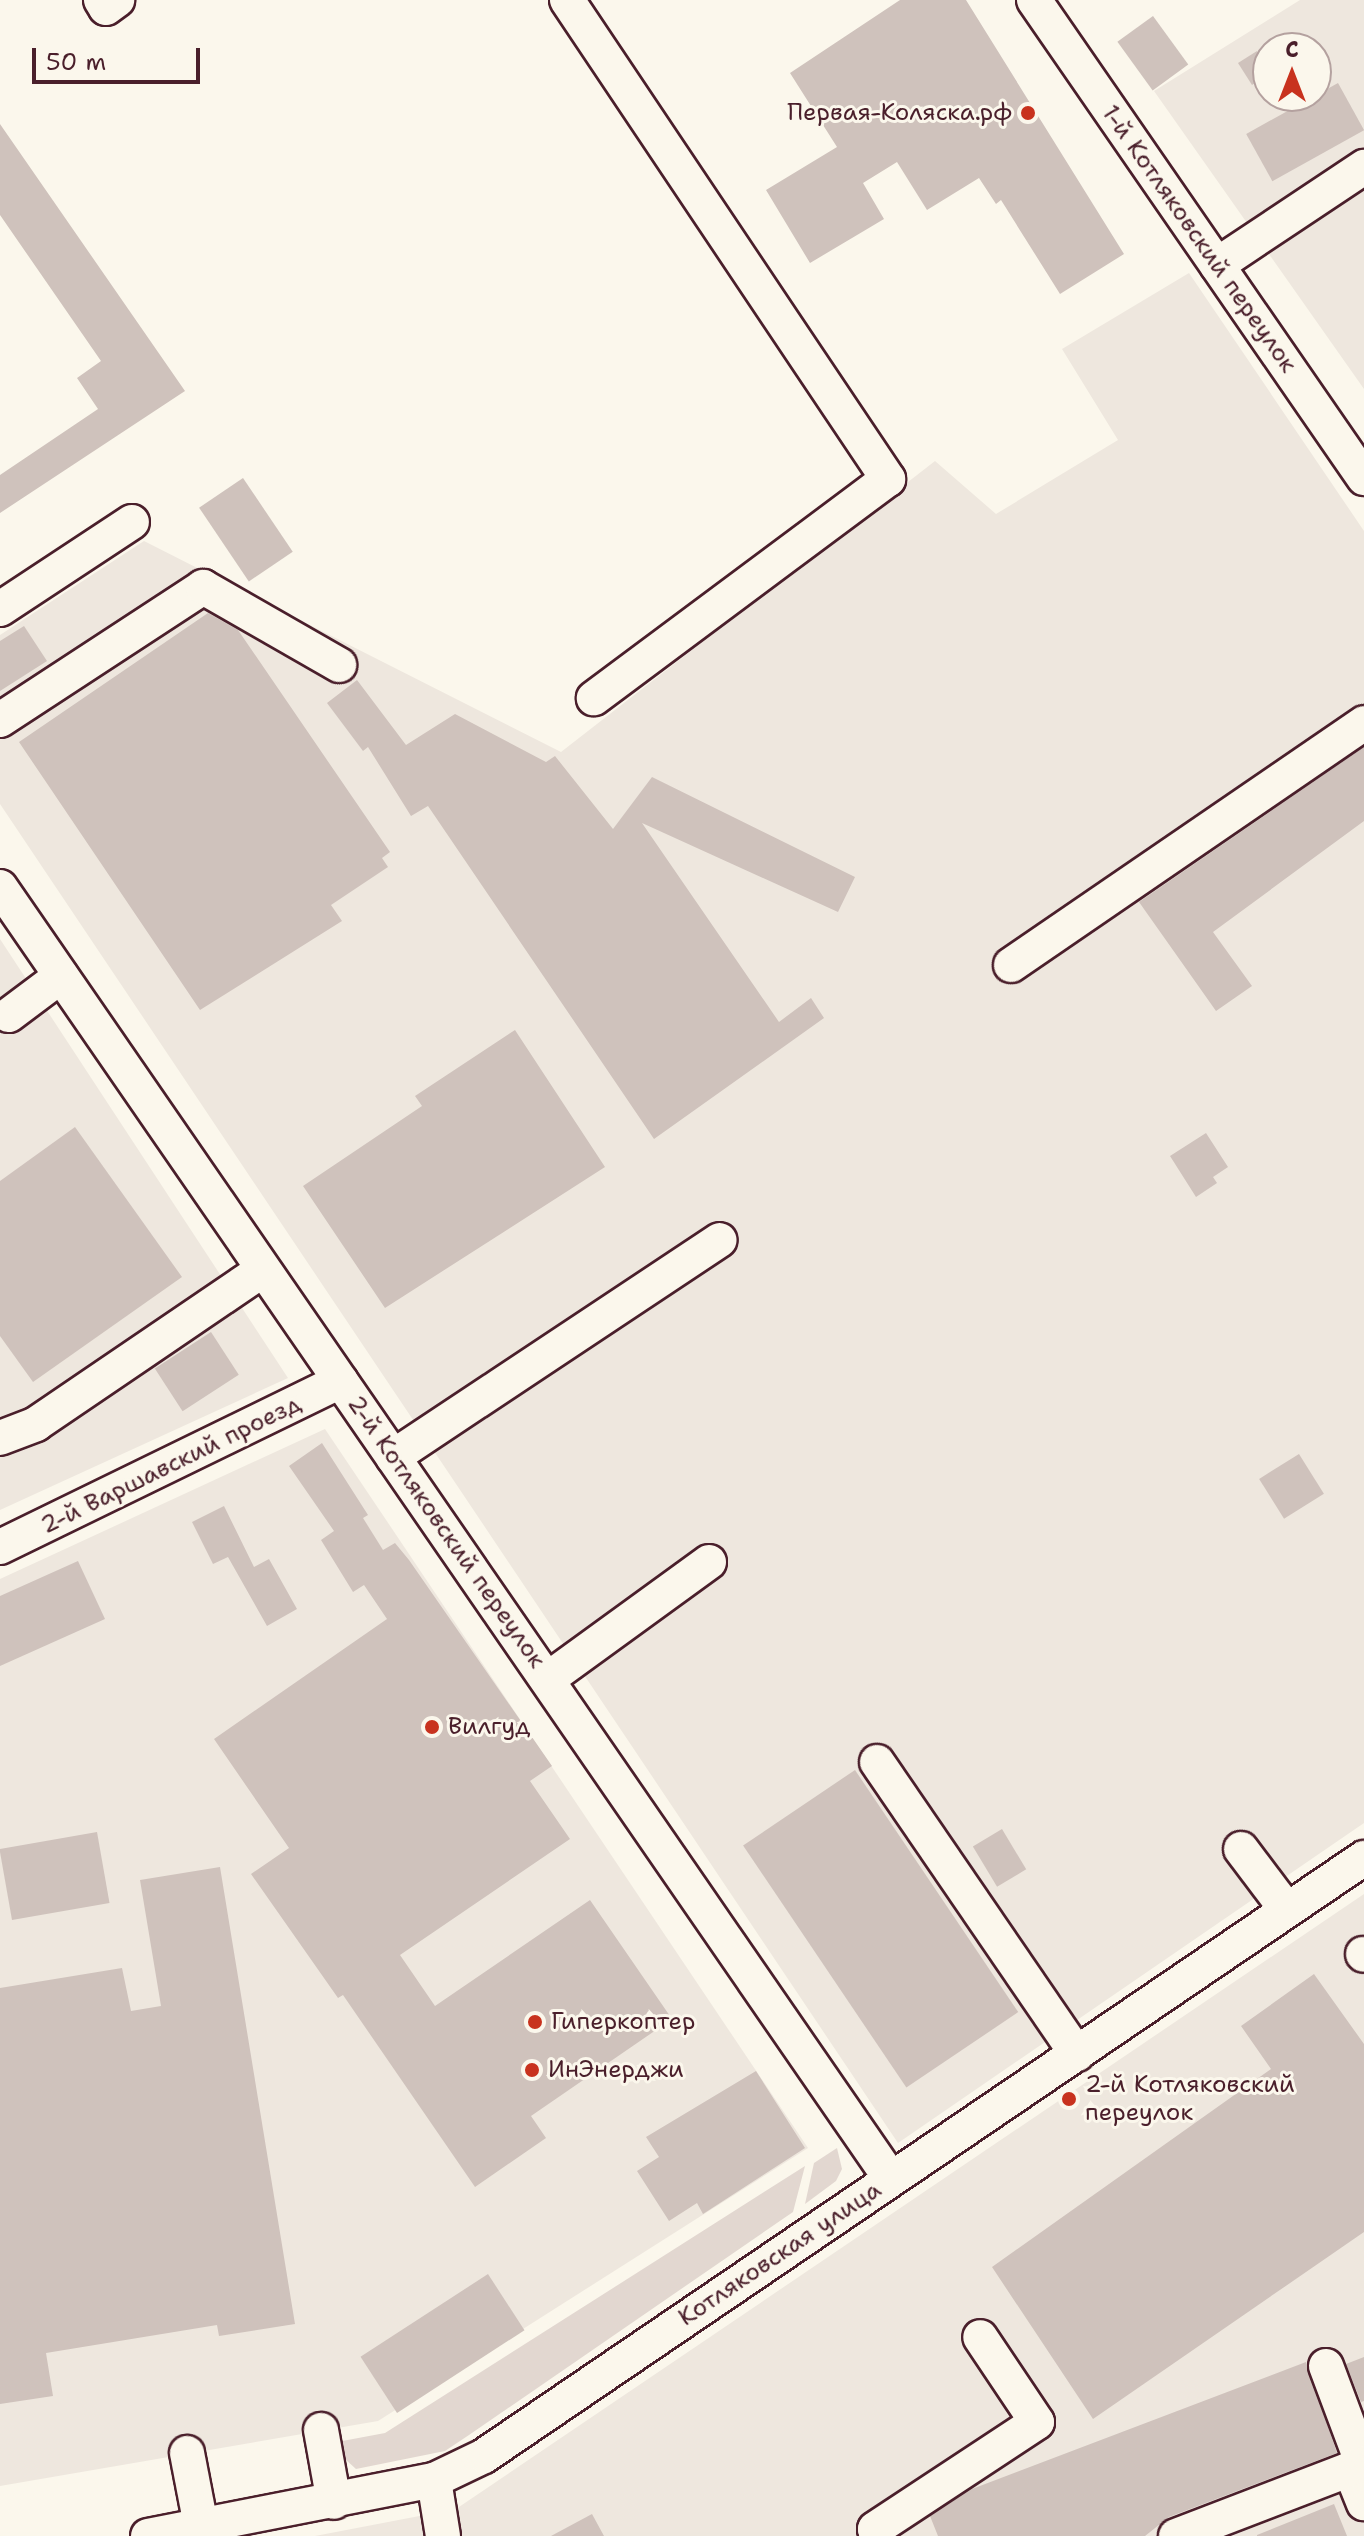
<!DOCTYPE html>
<meta charset="utf-8">
<style>
body{margin:0}
#map{position:relative;width:1364px;height:2536px;overflow:hidden;background:#fbf7ec;font-family:"Shantell Sans",sans-serif}
div>[style]{position:absolute}
[style*='--x']{left:calc(var(--x)*1px);top:calc(var(--y)*1px);width:calc(var(--w)*1px);rotate:calc(var(--a)*1deg)}
.built>*{inset:0;background:#eee7de}
.green>*{inset:0;background:#e2d7d0}
.building>*{inset:0;background:#cfc2bc;transform-origin:0 0}
.roads{filter:drop-shadow(2px 0 #4a1f2b) drop-shadow(-2px 0 #4a1f2b) drop-shadow(0 2px #4a1f2b) drop-shadow(0 -2px #4a1f2b)}
.minor>*{height:34px;margin:-17px;padding:0 17px;transform-origin:17px;border-radius:17px;background:#fbf7ec}
.dots>*{width:22px;height:22px;translate:-50% -50%;box-sizing:border-box;border:4px solid #fbf7ec;border-radius:50%}
span{translate:-50% -50%;white-space:nowrap;text-align:center;line-height:1.15;-webkit-text-stroke:6px #fbf7ec;paint-order:stroke}
.poi-label{font-size:24px;color:#4a1f2b}
.right{translate:-100% -50%;text-align:right}
.left{translate:0 -50%;text-align:left}
.street-label{font-size:24px;color:#4a1f2b}
.north{position:absolute;left:1252px;top:32px;width:80px;height:80px;box-sizing:border-box;background:#fbf7ec;border:2px solid #b4a19f;border-radius:50%;rotate:0deg;font-size:22px;font-weight:700;line-height:32px;text-align:center;color:#4a1f2b}
.north::after{content:'';display:block;margin:auto;width:28px;height:36px;background:#c8321e;clip-path:polygon(50% 0,100% 100%,50% 72%,0 100%)}
.scale{position:absolute;left:32px;top:48px;width:168px;height:36px;box-sizing:border-box;border:4px solid #4a1f2b;border-top:0;padding-left:10px;font-size:24px;line-height:28px;white-space:nowrap;color:#4a1f2b;-webkit-text-stroke:6px #fbf7ec;paint-order:stroke}
</style>
<div id="map">
<div class="built">
<i style="clip-path:polygon(evenodd,1300px 0,1364px 0,1364px 389px,1154px 91px,1300px 0,1268px 48px,1316px 48px,1316px 96px,1268px 96px,1268px 48px)"></i>
<i style="clip-path:polygon(1189px 273px,1364px 531px,1364px 1823px,898px 2143px,0 804px,0 635px,144px 541px,561px 752px,935px 461px,996px 514px,1118px 440px,1062px 349px)"></i>
<i style="clip-path:polygon(0 939px,288px 1378px,0 1510px)"></i>
<i style="clip-path:polygon(325px 1429px,808px 2148px,378px 2421px,0 2486px,0 1579px)"></i>
<i style="clip-path:polygon(1364px 1894px,1364px 2536px,315px 2536px,456px 2509px)"></i>
</div>
<div class="green">
<i style="clip-path:polygon(837px 2148px,842px 2169px,836px 2181px,805px 2204px,814px 2163px)"></i>
<i style="clip-path:polygon(805px 2166px,793px 2212px,469px 2435px,445px 2451px,356px 2469px,345px 2459px,337px 2442px,385px 2433px)"></i>
</div>
<div class="building">
<i style="clip-path:polygon(900px 0,966px 0,1124px 254px,1060px 294px,1001px 200px,996px 204px,979px 178px,927px 210px,897px 162px,863px 183px,884px 219px,810px 263px,766px 190px,837px 147px,790px 73px)"></i>
<i style="left:1153px;top:16px;width:60px;height:44px;rotate:54deg"></i>
<i style="clip-path:polygon(1257px 51px,1268px 75px,1252px 85px,1238px 63px)"></i>
<i style="left:1338px;top:83px;width:54px;height:105px;rotate:61deg"></i>
<i style="clip-path:polygon(0 124px,185px 391px,0 513px,0 475px,98px 409px,77px 378px,101px 361px,0 215px)"></i>
<i style="left:243px;top:478px;width:89px;height:53px;rotate:56deg"></i>
<i style="clip-path:polygon(208px 613px,238px 630px,390px 852px,382px 858px,388px 867px,331px 905px,342px 921px,200px 1010px,19px 742px)"></i>
<i style="clip-path:polygon(24px 626px,47px 661px,0 691px,0 641px)"></i>
<i style="clip-path:polygon(357px 680px,406px 745px,455px 714px,546px 762px,555px 756px,613px 829px,652px 777px,855px 877px,838px 912px,642px 823px,779px 1022px,811px 998px,824px 1018px,654px 1139px,428px 806px,411px 816px,368px 747px,363px 751px,327px 703px)"></i>
<i style="clip-path:polygon(1364px 747px,1364px 821px,1213px 932px,1252px 986px,1216px 1011px,1139px 902px)"></i>
<i style="clip-path:polygon(515px 1030px,605px 1167px,385px 1308px,303px 1186px,422px 1106px,415px 1096px)"></i>
<i style="clip-path:polygon(75px 1127px,182px 1277px,33px 1382px,0 1336px,0 1181px)"></i>
<i style="clip-path:polygon(1206px 1133px,1228px 1167px,1213px 1177px,1217px 1183px,1196px 1197px,1170px 1156px)"></i>
<i style="left:211px;top:1332px;width:51px;height:67px;rotate:57deg"></i>
<i style="clip-path:polygon(322px 1443px,368px 1515px,363px 1518px,383px 1550px,395px 1543px,409px 1560px,552px 1766px,530px 1781px,570px 1839px,400px 1955px,435px 2006px,590px 1900px,672px 2019px,531px 2116px,546px 2138px,475px 2187px,343px 1995px,338px 1998px,251px 1874px,289px 1848px,214px 1739px,387px 1619px,364px 1585px,353px 1592px,321px 1540px,334px 1531px,289px 1466px)"></i>
<i style="left:1299px;top:1454px;width:47px;height:47px;rotate:58deg"></i>
<i style="clip-path:polygon(224px 1506px,254px 1567px,269px 1559px,297px 1609px,267px 1626px,228px 1557px,213px 1564px,192px 1522px)"></i>
<i style="clip-path:polygon(78px 1561px,105px 1619px,0 1666px,0 1596px)"></i>
<i style="left:855px;top:1770px;width:292px;height:135px;rotate:56deg"></i>
<i style="left:1002px;top:1829px;width:47px;height:34px;rotate:59deg"></i>
<i style="left:97px;top:1832px;width:72px;height:99px;rotate:80deg"></i>
<i style="clip-path:polygon(220px 1867px,295px 2324px,219px 2336px,217px 2325px,46px 2353px,53px 2396px,0 2404px,0 1988px,122px 1968px,131px 2011px,161px 2006px,140px 1880px)"></i>
<i style="clip-path:polygon(1314px 1974px,1364px 2044px,1364px 2232px,1093px 2419px,992px 2267px,1271px 2069px,1241px 2026px)"></i>
<i style="clip-path:polygon(756px 2071px,805px 2148px,703px 2214px,697px 2203px,669px 2221px,637px 2171px,659px 2157px,646px 2137px)"></i>
<i style="left:488px;top:2274px;width:67px;height:152px;rotate:57deg"></i>
<i style="clip-path:polygon(1364px 2357px,1364px 2401px,1361px 2402px,1346px 2364px)"></i>
<i style="clip-path:polygon(1306px 2362px,1337px 2453px,1169px 2517px,1145px 2536px,938px 2536px,930px 2516px,972px 2489px)"></i>
<i style="clip-path:polygon(1334px 2504px,1347px 2536px,1257px 2536px,1257px 2535px)"></i>
<i style="clip-path:polygon(592px 2514px,604px 2536px,551px 2536px)"></i>
</div>
<div class="roads">
<div class="minor">
<i style="--x:101;--y:0;--w:9;--a:58"></i>
<i style="--x:106;--y:8;--w:14;--a:-36"></i>
<i style="--x:567;--y:0;--w:577;--a:56.17"></i>
<i style="--x:888;--y:479;--w:367;--a:143.3"></i>
<i style="--x:1034;--y:0;--w:581;--a:55.38"></i>
<i style="--x:1217;--y:265;--w:177;--a:-33.7"></i>
<i style="--x:0;--y:609;--w:158;--a:-33.4"></i>
<i style="--x:0;--y:720;--w:243;--a:-33.2"></i>
<i style="--x:203;--y:587;--w:157;--a:29.8"></i>
<i style="--x:0;--y:887;--w:1569;--a:55.41"></i>
<i style="--x:1011;--y:965;--w:428;--a:-34.4"></i>
<i style="--x:9;--y:1015;--w:65;--a:-36.9"></i>
<i style="--x:0;--y:1438;--w:39;--a:-21"></i>
<i style="--x:36;--y:1424;--w:274;--a:-34.2"></i>
<i style="--x:393;--y:1457;--w:392;--a:-33.6"></i>
<i style="--x:0;--y:1547;--w:379;--a:-26"></i>
<i style="--x:548;--y:1679;--w:199;--a:-36"></i>
<i style="--x:877;--y:1762;--w:354;--a:55.6"></i>
<i style="--x:1241;--y:1849;--w:76;--a:53"></i>
<i style="--x:1363;--y:1954;--w:1;--a:45"></i>
<i style="--x:1326;--y:2366;--w:106;--a:69.5"></i>
<i style="--x:321;--y:2430;--w:73;--a:79.8"></i>
<i style="--x:187;--y:2453;--w:74;--a:79.1"></i>
<i style="--x:1350;--y:2469;--w:37;--a:68"></i>
<i style="--x:434;--y:2480;--w:57;--a:80.9"></i>
<i style="--x:148;--y:2536;--w:291;--a:-11.1"></i>
<i style="--x:434;--y:2480;--w:55;--a:-25.6"></i>
<i style="--x:484;--y:2456;--w:1064;--a:-34.2"></i>
<i style="--x:877;--y:2536;--w:7;--a:-106"></i>
<i style="--x:875;--y:2529;--w:194;--a:-33.4"></i>
<i style="--x:1037;--y:2422;--w:102;--a:-123.8"></i>
<i style="--x:1176;--y:2536;--w:201;--a:-21"></i>
</div>
</div>
<div class="dots">
<i style="left:1028px;top:113px;background:#c8321e"></i>
<i style="left:432px;top:1727px;background:#c8321e"></i>
<i style="left:535px;top:2022px;background:#c8321e"></i>
<i style="left:532px;top:2070px;background:#c8321e"></i>
<i style="left:1069px;top:2099px;background:#c8321e"></i>
</div>
<div class="poi-label">
<span class="right" style="left:1012px;top:113px">Первая-Коляска.рф</span>
<span class="left" style="left:448px;top:1727px">Вилгуд</span>
<span class="left" style="left:551px;top:2022px">Гиперкоптер</span>
<span class="left" style="left:548px;top:2070px">ИнЭнерджи</span>
<span class="left" style="left:1085px;top:2099px">2-й Котляковский<br>переулок</span>
</div>
<div class="street-label">
<span style="left:1199px;top:239px;rotate:55deg">1-й Котляковский переулок</span>
<span style="left:171px;top:1465px;rotate:-26deg">2-й Варшавский проезд</span>
<span style="left:446px;top:1532px;rotate:55deg">2-й Котляковский переулок</span>
<span style="left:780px;top:2254px;rotate:-34deg">Котляковская улица</span>
</div>
<div class="north">С</div>
<div class="scale">50 m</div>
</div>
